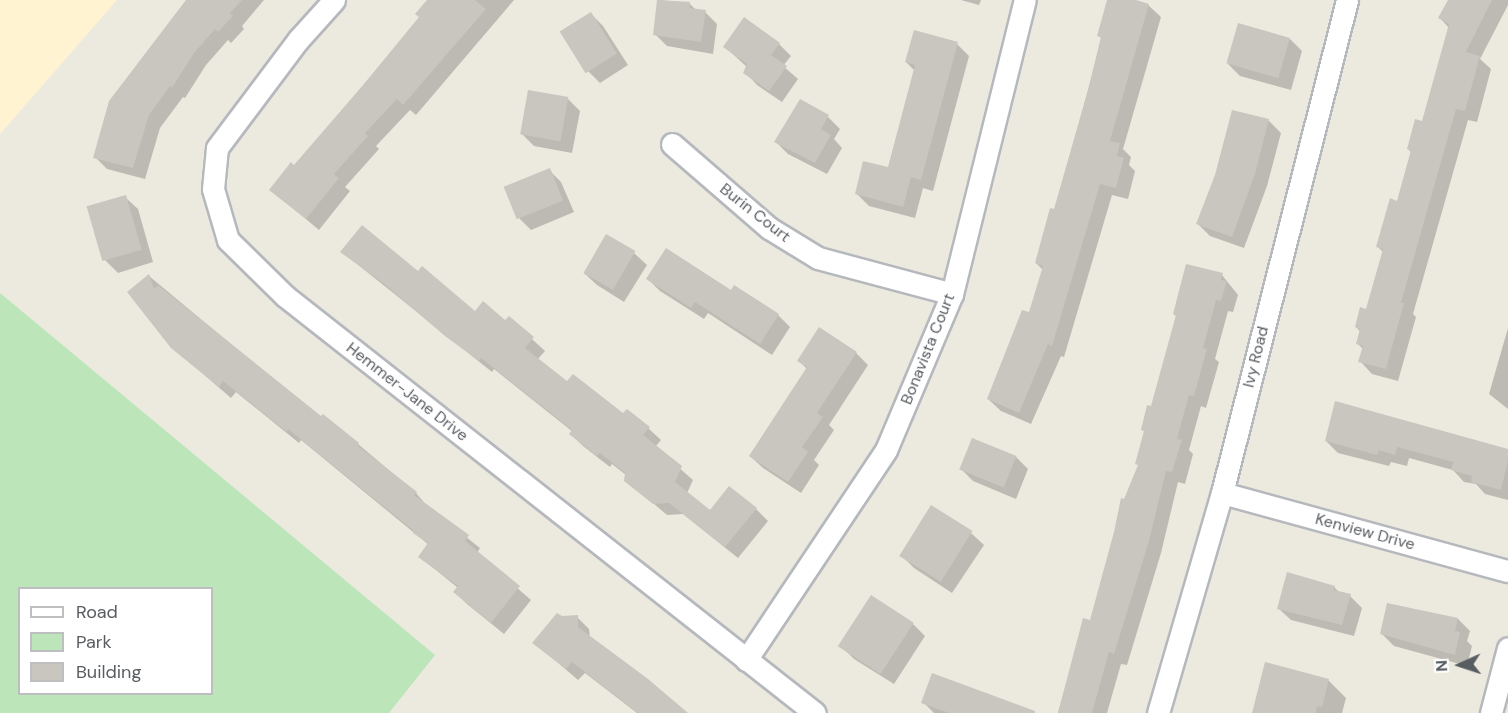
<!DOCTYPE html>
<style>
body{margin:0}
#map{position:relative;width:1508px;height:713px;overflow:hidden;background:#ece9df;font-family:"DM Sans",sans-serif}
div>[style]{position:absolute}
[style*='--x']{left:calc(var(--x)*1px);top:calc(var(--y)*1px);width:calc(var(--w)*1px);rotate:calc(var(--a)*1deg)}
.commercial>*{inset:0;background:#fff3d2}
.green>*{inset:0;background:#bce5ba}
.shadow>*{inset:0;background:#0003}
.building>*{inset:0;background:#c9c5bf;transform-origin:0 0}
.roads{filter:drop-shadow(2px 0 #b5b8bd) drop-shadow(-2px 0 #b5b8bd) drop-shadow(0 2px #b5b8bd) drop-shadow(0 -2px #b5b8bd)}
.street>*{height:21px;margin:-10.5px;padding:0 10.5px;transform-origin:10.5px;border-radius:10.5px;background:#fff}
span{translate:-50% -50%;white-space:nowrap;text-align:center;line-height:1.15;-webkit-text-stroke:4.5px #fff;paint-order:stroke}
.street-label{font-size:16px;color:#585d61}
.legend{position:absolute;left:18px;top:587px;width:195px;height:108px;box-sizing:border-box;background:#fff;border:2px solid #bcbec0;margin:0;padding:8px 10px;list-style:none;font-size:18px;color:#585d61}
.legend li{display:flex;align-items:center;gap:12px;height:30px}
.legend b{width:30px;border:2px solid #bcbec0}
.north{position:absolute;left:1430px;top:635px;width:60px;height:60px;-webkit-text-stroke:4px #fff;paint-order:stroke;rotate:267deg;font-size:16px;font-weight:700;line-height:24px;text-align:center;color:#585d61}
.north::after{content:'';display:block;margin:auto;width:21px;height:27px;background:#585d61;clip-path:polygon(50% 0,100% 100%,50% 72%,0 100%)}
</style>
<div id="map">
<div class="commercial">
<i style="clip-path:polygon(0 0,117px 0,0 134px)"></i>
</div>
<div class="green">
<i style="clip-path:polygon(evenodd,0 293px,435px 655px,389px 713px,0 713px,0 293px,20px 588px,212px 588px,212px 694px,20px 694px,20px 588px)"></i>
</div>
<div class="shadow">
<i style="clip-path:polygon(188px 0,264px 0,242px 26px,244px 29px,231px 43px,228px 40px,206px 65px,185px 98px,183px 97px,160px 128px,145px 179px,107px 169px,95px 157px,110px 102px)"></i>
<i style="clip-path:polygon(429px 0,514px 0,416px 115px,410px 110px,376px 146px,379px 149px,345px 187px,350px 191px,319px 230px,271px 190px,294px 167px,421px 17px)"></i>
<i style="clip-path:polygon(658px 0,689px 3px,697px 11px,705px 12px,717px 24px,713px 54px,667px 46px,655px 34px)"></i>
<i style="clip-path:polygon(961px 0,981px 0,979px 5px)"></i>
<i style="clip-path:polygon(1109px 0,1130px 0,1148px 5px,1161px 17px,1123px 149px,1131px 157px,1129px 165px,1135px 171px,1128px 199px,1112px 195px,1064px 357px,1061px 356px,1031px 424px,1001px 411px,988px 399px,1030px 314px,1043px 270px,1036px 263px,1055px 211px,1102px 39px,1099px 36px)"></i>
<i style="clip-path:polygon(1449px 0,1508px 0,1508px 5px,1480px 59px,1491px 69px,1477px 122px,1468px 120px,1413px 314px,1416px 317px,1398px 381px,1372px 374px,1360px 361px,1363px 349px,1358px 344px,1361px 332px,1356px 327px,1367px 310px,1383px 252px,1378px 247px,1398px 202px,1412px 153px,1408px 149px,1423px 123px,1449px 28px,1440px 18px)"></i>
<i style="clip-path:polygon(591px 14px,603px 26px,628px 65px,600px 83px,588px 71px,563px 32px)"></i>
<i style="clip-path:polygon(1290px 39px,1302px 51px,1291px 90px,1240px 76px,1228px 64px)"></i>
<i style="clip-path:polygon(779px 44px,791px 56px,783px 66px,798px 79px,782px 102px,757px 85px,745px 72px,747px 67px,725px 47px)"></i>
<i style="clip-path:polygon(957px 44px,969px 56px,933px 191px,923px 188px,915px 218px,869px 206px,857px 194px,889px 169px,915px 71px,906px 62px)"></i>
<i style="clip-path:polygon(568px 99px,580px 111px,572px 153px,534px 146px,522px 134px)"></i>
<i style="clip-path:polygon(1233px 111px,1269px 121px,1281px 133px,1267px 186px,1244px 248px,1210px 236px,1198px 224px,1217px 175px)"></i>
<i style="clip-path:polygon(828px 117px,840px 129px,834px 139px,842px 148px,827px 174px,788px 154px,776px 142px)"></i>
<i style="clip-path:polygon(549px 170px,561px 182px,574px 212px,531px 230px,518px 217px)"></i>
<i style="clip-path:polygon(125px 197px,138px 209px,153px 262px,118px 273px,105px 260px)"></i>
<i style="clip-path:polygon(607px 236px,634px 253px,647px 265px,624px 302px,597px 285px,584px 273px)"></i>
<i style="clip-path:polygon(342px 252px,419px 273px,475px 313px,506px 322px,509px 318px,545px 351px,537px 360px,567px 383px,648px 428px,661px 440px,655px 447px,693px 480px,687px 493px,710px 512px,756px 509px,768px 521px,738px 558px,683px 514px,667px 515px,626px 480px,626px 475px,612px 464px,610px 467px,583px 446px,571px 434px,573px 432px,494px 369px,492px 372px)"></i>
<i style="clip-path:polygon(1222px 275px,1238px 295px,1233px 312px,1228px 311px,1215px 359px,1219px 362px,1206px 408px,1201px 406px,1189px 450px,1193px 454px,1185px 484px,1178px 482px,1161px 553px,1127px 665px,1121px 664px,1107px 713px,1058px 713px,1084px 620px,1091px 622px,1124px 501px,1139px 466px,1145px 432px,1142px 429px,1152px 408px,1177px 317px,1174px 314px)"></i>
<i style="clip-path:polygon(149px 276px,321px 419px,358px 444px,416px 493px,427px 506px,480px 548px,477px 553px,531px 600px,504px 634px,467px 604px,455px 592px,458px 588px,420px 557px,429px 545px,301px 440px,299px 443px,236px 392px,231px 398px,172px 347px)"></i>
<i style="clip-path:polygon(648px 279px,731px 292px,778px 315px,790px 327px,772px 355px,708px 313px,704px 319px,660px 291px)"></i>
<i style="clip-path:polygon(1508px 328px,1508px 409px,1489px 394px)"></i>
<i style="clip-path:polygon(856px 353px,868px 365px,829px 425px,834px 430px,814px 460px,819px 465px,801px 493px,763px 468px,750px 456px,807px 369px,799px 361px)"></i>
<i style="clip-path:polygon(973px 440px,1016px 457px,1028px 469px,1016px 499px,973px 481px,961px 469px)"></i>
<i style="clip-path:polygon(1326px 441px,1508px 450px,1508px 500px,1485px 494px,1476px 484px,1464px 482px,1453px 470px,1409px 458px,1407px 466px,1391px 462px,1389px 466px,1338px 453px)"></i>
<i style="clip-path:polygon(931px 507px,971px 533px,984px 545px,952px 593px,914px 568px,902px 556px)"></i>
<i style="clip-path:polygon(1334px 587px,1340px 593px,1350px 596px,1362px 608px,1354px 636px,1291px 620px,1278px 608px)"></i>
<i style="clip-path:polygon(577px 617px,589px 629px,590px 638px,685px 713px,637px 713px,585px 673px,578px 680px,535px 643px,561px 618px)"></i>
<i style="clip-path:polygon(1458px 619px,1470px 631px,1467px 641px,1472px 646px,1467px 666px,1394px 646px,1382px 634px)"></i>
<i style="clip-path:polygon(913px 624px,925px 636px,894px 684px,854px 659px,842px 647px)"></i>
<i style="clip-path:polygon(1328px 680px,1346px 698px,1342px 713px,1252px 713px)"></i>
<i style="clip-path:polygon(923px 702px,1030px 713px,934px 713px)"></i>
</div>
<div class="building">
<i style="clip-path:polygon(186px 0,242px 0,230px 13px,233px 16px,218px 32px,215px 29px,194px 53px,172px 88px,170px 86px,149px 115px,133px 168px,93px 158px,109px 101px)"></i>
<i style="clip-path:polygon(427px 0,475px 0,486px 9px,403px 105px,397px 99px,365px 133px,368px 136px,334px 174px,339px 178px,306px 219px,269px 190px,291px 162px,294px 165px,364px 84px,419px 17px,415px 14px)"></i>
<i style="clip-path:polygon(657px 0,690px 2px,690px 8px,706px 10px,701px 42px,653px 35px)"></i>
<i style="clip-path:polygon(1107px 0,1136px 0,1149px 4px,1110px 141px,1120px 143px,1117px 156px,1124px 158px,1116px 188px,1100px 184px,1052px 346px,1048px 344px,1019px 413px,987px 399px,1022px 310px,1029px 312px,1043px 266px,1035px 263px,1050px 208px,1054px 209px,1088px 90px,1101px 37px,1097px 36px)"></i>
<i style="clip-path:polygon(1448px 0,1492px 0,1466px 52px,1480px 56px,1465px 111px,1456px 109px,1401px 303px,1404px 303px,1386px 369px,1358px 362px,1363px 346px,1356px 344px,1360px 329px,1355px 327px,1360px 307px,1366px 309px,1383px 249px,1376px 247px,1390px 198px,1397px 201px,1411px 150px,1407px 149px,1415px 119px,1422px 121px,1449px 24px,1438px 18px)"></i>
<i style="left:591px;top:12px;width:49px;height:37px;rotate:58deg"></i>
<i style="clip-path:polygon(744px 17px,780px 43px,771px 55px,787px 66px,769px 91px,743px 73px,747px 64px,723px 47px)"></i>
<i style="left:1238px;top:23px;width:54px;height:42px;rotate:16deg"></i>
<i style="clip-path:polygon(914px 30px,958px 42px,921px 180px,911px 177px,903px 207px,855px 194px,863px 161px,888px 167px,915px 65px,905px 62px)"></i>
<i style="left:528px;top:90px;width:41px;height:45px;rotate:10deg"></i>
<i style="clip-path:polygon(800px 99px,829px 115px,821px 129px,831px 135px,815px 163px,774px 142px)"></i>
<i style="clip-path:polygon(1232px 110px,1269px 119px,1255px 174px,1232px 237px,1196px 224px,1215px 175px)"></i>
<i style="left:550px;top:168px;width:35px;height:50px;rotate:68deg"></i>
<i style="left:126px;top:195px;width:57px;height:41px;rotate:74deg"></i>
<i style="clip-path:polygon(362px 225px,418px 271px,422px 266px,475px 311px,483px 301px,505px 320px,509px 316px,534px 337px,525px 348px,567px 381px,573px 374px,623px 413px,627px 409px,650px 427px,643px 435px,682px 466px,675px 482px,710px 510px,729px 486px,757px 508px,725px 547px,669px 503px,653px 504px,624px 481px,625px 473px,600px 453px,597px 456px,569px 434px,572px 430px,481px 358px,479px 361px,445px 336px,383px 283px,340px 252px)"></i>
<i style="left:606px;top:234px;width:34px;height:45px;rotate:30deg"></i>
<i style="clip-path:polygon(666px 248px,731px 290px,734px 285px,779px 314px,760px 344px,695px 302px,691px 308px,646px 279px)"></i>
<i style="clip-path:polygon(1186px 264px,1223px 273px,1221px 280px,1227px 281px,1221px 301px,1216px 300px,1203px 348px,1207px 349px,1194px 396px,1189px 395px,1177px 439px,1182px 440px,1172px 472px,1166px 471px,1149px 541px,1114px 654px,1109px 652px,1092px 713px,1058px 713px,1083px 618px,1090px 620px,1114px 532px,1121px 498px,1124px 499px,1138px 465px,1135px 464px,1144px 431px,1141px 430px,1147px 405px,1151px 406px,1176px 315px,1173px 314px)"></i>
<i style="clip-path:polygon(149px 274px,154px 289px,158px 285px,321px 416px,323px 414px,359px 443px,357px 445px,417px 492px,414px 495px,469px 535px,465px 541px,520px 586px,491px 623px,453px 592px,458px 586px,418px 557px,428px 543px,413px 533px,414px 531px,288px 429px,287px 432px,223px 381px,219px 387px,171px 348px,127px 292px)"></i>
<i style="clip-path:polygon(819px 327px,857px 352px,817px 413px,823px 417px,802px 447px,808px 452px,788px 482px,749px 456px,807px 367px,797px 361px)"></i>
<i style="clip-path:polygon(1335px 401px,1508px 449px,1508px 461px,1501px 490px,1471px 482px,1472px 476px,1451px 470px,1453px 462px,1397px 447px,1395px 455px,1379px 450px,1377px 455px,1325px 441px)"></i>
<i style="left:972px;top:438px;width:48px;height:34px;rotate:22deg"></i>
<i style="left:931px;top:505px;width:49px;height:60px;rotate:32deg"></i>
<i style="clip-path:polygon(1287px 572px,1335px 586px,1334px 590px,1351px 594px,1342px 625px,1277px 609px)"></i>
<i style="left:871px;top:595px;width:51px;height:61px;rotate:33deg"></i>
<i style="clip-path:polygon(1387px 603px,1458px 618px,1455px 631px,1460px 632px,1455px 655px,1380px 634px)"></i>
<i style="clip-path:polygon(557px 613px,562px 616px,578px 615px,578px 627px,648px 679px,688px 713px,638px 713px,572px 662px,566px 669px,532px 643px)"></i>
<i style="clip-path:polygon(1265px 662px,1329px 679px,1322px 707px,1317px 706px,1316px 713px,1252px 713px)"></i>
<i style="clip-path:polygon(932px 673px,1035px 711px,1035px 713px,949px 713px,921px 703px)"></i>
</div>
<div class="roads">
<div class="street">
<i style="--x:334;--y:0;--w:54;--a:132"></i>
<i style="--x:298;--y:40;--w:135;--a:126.9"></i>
<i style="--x:217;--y:148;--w:41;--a:95.6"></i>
<i style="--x:213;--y:189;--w:53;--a:73.6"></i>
<i style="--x:228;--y:240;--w:80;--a:44.5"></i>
<i style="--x:285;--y:296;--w:674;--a:38.2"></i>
<i style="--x:672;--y:144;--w:128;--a:40.9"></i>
<i style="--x:769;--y:228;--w:57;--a:31.5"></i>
<i style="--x:818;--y:258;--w:139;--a:15"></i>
<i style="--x:1222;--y:493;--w:296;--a:15.3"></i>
<i style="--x:746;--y:660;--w:252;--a:-56.3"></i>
<i style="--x:886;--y:450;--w:169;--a:-67.1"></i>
<i style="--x:952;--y:294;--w:303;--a:-76.1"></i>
<i style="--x:1158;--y:713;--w:229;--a:-73.8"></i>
<i style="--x:1222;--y:493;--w:509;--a:-75.77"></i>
<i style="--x:1491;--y:713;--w:67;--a:-75.3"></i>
</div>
</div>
<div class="street-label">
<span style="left:755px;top:213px;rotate:38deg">Burin Court</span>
<span style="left:928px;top:349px;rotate:-68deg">Bonavista Court</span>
<span style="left:1256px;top:357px;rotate:-76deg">Ivy Road</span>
<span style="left:407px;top:392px;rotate:38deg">Hemmer-Jane Drive</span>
<span style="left:1365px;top:532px;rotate:15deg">Kenview Drive</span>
</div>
<ul class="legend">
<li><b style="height:8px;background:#fff"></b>Road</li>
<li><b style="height:16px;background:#bce5ba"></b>Park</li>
<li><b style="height:16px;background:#c9c5bf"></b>Building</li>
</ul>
<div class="north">N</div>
</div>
